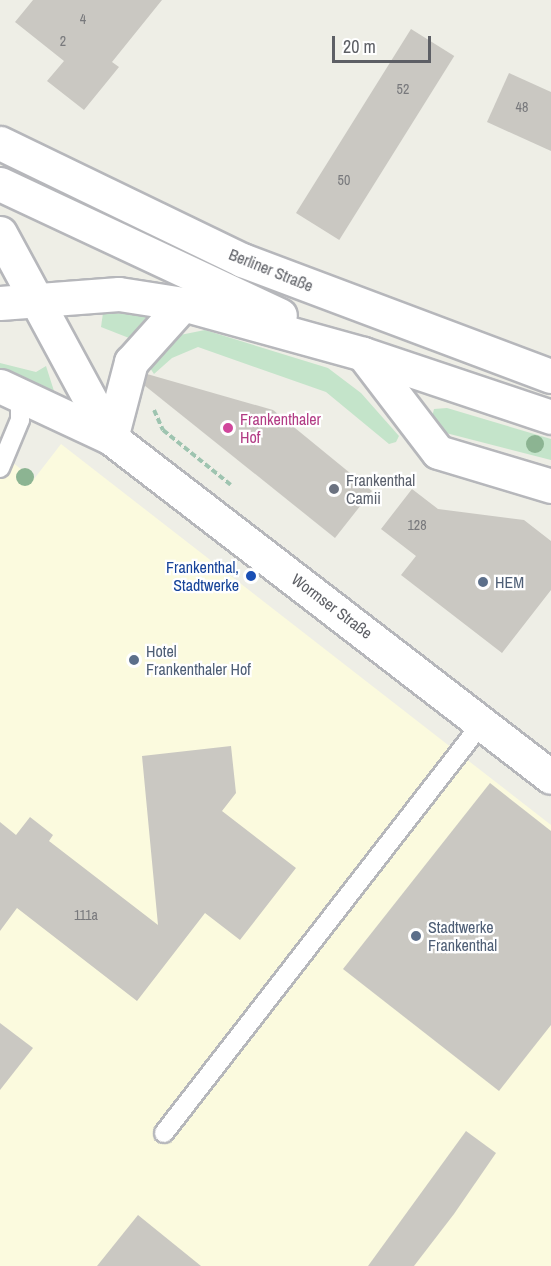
<!DOCTYPE html>
<meta charset="utf-8">
<style>
body{margin:0}
#map{position:relative;width:551px;height:1266px;overflow:hidden;background:#eeeee6;font-family:"Archivo Narrow",sans-serif}
div>[style]{position:absolute}
[style*='--x']{left:calc(var(--x)*1px);top:calc(var(--y)*1px);width:calc(var(--w)*1px);rotate:calc(var(--a)*1deg)}
.commercial>*{inset:0;background:#fbfade}
.green>*{inset:0;background:#c4e4ca}
.building>*{inset:0;background:#cac8c2;transform-origin:0 0}
.path>*{height:4px;margin-top:-2px;transform-origin:0;background:repeating-linear-gradient(90deg,#9ec4b0 0 6px,transparent 0 9px)}
.roads{filter:drop-shadow(2px 0 #b6b7bb) drop-shadow(-2px 0 #b6b7bb) drop-shadow(0 2px #b6b7bb) drop-shadow(0 -2px #b6b7bb)}
.service>*{height:18px;margin:-9px;padding:0 9px;transform-origin:9px;border-radius:9px;background:#fff}
.minor>*{height:33px;margin:-16.5px;padding:0 16.5px;transform-origin:16.5px;border-radius:16.5px;background:#fff}
.secondary>*{height:33px;margin:-16.5px;padding:0 16.5px;transform-origin:16.5px;border-radius:16.5px;background:#fff}
.trees>*{width:18px;height:18px;margin:-9px;border-radius:50%;background:#8cb492}
.dots>*{width:16px;height:16px;translate:-50% -50%;box-sizing:border-box;border:3px solid #fff;border-radius:50%}
span{translate:-50% -50%;white-space:nowrap;text-align:center;line-height:1.15;-webkit-text-stroke:4.5px #fff;paint-order:stroke}
.number-label{font-size:14px;color:#78797c}
.number-label span{-webkit-text-stroke-width:0}
.street-label{font-size:16px;color:#5d5f65}
.hotel-label{font-size:16px;color:#b23c85}
.left{translate:0 -50%;text-align:left}
.worship-label{font-size:16px;color:#5b616d}
.transit-label{font-size:16px;color:#164399}
.right{translate:-100% -50%;text-align:right}
.service-label{font-size:16px;color:#4e5e75}
.scale{position:absolute;left:332px;top:36px;width:99px;height:27px;box-sizing:border-box;border:3px solid #5d5f65;border-top:0;padding-left:8px;font-size:18px;line-height:21px;white-space:nowrap;color:#5d5f65;-webkit-text-stroke:4px #fff;paint-order:stroke}
</style>
<div id="map">
<div class="commercial">
<i style="clip-path:polygon(61px 444px,551px 825px,551px 1266px,0 1266px,0 453px,34px 479px)"></i>
</div>
<div class="green">
<i style="clip-path:polygon(103px 313px,149px 314px,129px 338px,101px 327px)"></i>
<i style="clip-path:polygon(205px 330px,328px 368px,361px 393px,399px 436px,396px 442px,389px 444px,326px 392px,198px 347px,172px 358px,154px 374px,150px 368px,164px 346px,180px 335px)"></i>
<i style="clip-path:polygon(0 363px,36px 372px,46px 366px,54px 391px,0 372px)"></i>
<i style="clip-path:polygon(447px 408px,551px 439px,551px 460px,442px 432px,431px 421px,434px 409px)"></i>
</div>
<div class="building">
<i style="clip-path:polygon(33px 0,162px 0,112px 62px,119px 67px,84px 110px,47px 81px,64px 61px,15px 22px)"></i>
<i style="left:411px;top:29px;width:51px;height:217px;rotate:32deg"></i>
<i style="clip-path:polygon(509px 73px,551px 92px,551px 151px,487px 122px)"></i>
<i style="clip-path:polygon(147px 374px,273px 410px,372px 491px,335px 538px,144px 385px)"></i>
<i style="clip-path:polygon(412px 489px,438px 509px,524px 520px,551px 541px,551px 590px,502px 653px,401px 575px,416px 556px,381px 529px)"></i>
<i style="clip-path:polygon(231px 746px,236px 793px,222px 811px,296px 868px,240px 940px,205px 913px,137px 1001px,17px 908px,0 931px,0 822px,16px 835px,30px 817px,53px 835px,49px 841px,158px 925px,142px 756px)"></i>
<i style="clip-path:polygon(490px 783px,551px 831px,551px 1025px,499px 1091px,343px 969px)"></i>
<i style="clip-path:polygon(0 1023px,33px 1048px,0 1090px)"></i>
<i style="clip-path:polygon(466px 1131px,496px 1153px,454px 1214px,414px 1266px,368px 1266px)"></i>
<i style="clip-path:polygon(138px 1215px,201px 1266px,97px 1266px)"></i>
</div>
<div class="path">
<i style="--x:154;--y:410;--w:22;--a:66"></i>
<i style="--x:163;--y:430;--w:87;--a:39"></i>
</div>
<div class="roads">
<div class="service">
<i style="--x:0;--y:468;--w:52;--a:-67.4"></i>
<i style="--x:20;--y:420;--w:24;--a:-90"></i>
<i style="--x:164;--y:1133;--w:519;--a:-52.2"></i>
</div>
<div class="minor">
<i style="--x:0;--y:143;--w:269;--a:25.8"></i>
<i style="--x:242;--y:260;--w:330;--a:20.6"></i>
<i style="--x:363;--y:354;--w:123;--a:52.6"></i>
<i style="--x:438;--y:452;--w:118;--a:16.7"></i>
</div>
<div class="secondary">
<i style="--x:0;--y:184;--w:309;--a:25.1"></i>
<i style="--x:0;--y:233;--w:233;--a:61.6"></i>
<i style="--x:0;--y:303;--w:119;--a:-4.3"></i>
<i style="--x:119;--y:294;--w:65;--a:8.9"></i>
<i style="--x:183;--y:304;--w:187;--a:15.5"></i>
<i style="--x:363;--y:354;--w:198;--a:18.5"></i>
<i style="--x:0;--y:386;--w:123;--a:25.1"></i>
<i style="--x:111;--y:438;--w:555;--a:37.61"></i>
<i style="--x:111;--y:438;--w:79;--a:-75.3"></i>
<i style="--x:131;--y:362;--w:78;--a:-48.1"></i>
</div>
</div>
<div class="trees">
<i style="left:535px;top:444px"></i>
<i style="left:25px;top:477px"></i>
</div>
<div class="dots">
<i style="left:228px;top:428px;background:#d1479c"></i>
<i style="left:334px;top:489px;background:#6b7280"></i>
<i style="left:251px;top:576px;background:#1a4fb4"></i>
<i style="left:483px;top:582px;background:#5c6f8a"></i>
<i style="left:134px;top:660px;background:#5c6f8a"></i>
<i style="left:416px;top:936px;background:#5c6f8a"></i>
</div>
<div class="number-label">
<span style="left:83px;top:19px">4</span>
<span style="left:63px;top:41px">2</span>
<span style="left:403px;top:89px">52</span>
<span style="left:522px;top:107px">48</span>
<span style="left:344px;top:180px">50</span>
<span style="left:417px;top:525px">128</span>
<span style="left:86px;top:915px">111a</span>
</div>
<div class="street-label">
<span style="left:271px;top:270px;rotate:22deg">Berliner Straße</span>
<span style="left:332px;top:606px;rotate:37deg">Wormser Straße</span>
</div>
<div class="hotel-label">
<span class="left" style="left:240px;top:428px">Frankenthaler<br>Hof</span>
</div>
<div class="worship-label">
<span class="left" style="left:346px;top:489px">Frankenthal<br>Camii</span>
</div>
<div class="transit-label">
<span class="right" style="left:239px;top:576px">Frankenthal,<br>Stadtwerke</span>
</div>
<div class="service-label">
<span class="left" style="left:495px;top:582px">HEM</span>
<span class="left" style="left:146px;top:660px">Hotel<br>Frankenthaler Hof</span>
<span class="left" style="left:428px;top:936px">Stadtwerke<br>Frankenthal</span>
</div>
<div class="scale">20 m</div>
</div>
